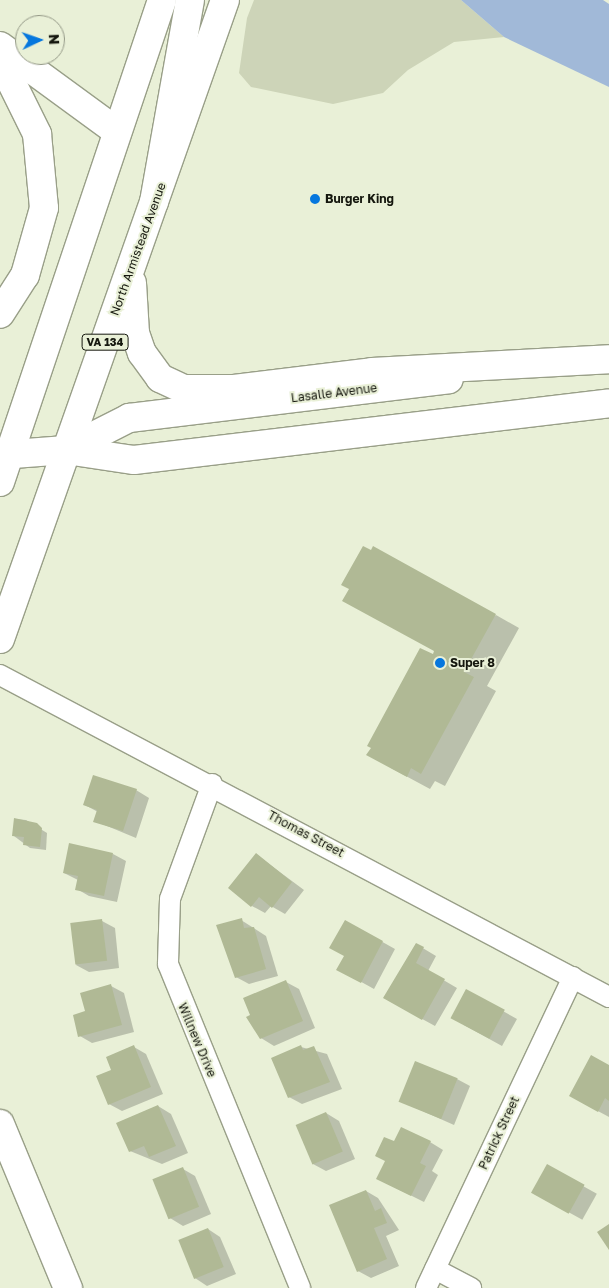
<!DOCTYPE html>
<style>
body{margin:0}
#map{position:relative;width:609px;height:1288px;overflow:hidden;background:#e9f0d7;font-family:"Golos Text",sans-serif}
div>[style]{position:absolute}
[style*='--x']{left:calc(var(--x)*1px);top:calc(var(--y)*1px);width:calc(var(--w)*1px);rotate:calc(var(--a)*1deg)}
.green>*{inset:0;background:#cdd4b8}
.water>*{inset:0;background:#a1b9d8}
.shadow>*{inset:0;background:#0003;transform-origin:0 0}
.building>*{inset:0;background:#b0b995;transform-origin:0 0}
.roads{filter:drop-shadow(1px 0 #999f88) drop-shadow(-1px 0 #999f88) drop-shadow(0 1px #999f88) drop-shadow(0 -1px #999f88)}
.minor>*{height:20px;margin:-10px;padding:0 10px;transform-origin:10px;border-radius:10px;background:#fff}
.secondary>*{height:28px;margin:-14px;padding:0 14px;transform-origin:14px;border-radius:14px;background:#fff}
.primary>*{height:28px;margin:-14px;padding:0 14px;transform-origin:14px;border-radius:14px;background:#fff}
.motorway>*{height:28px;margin:-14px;padding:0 14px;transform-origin:14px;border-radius:14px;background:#fff}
.dots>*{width:14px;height:14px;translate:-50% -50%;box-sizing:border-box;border:2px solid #e9f0d7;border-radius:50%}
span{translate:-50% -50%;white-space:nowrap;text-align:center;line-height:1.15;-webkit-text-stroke:4px #e9f0d7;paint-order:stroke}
.shield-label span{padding:1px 4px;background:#e9f0d7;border:1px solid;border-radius:4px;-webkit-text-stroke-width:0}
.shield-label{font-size:11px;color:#15170e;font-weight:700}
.poi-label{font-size:12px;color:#15170e;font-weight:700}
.left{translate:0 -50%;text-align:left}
.street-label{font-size:12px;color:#15170e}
.north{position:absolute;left:15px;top:15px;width:50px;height:50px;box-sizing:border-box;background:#e9f0d7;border:1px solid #949987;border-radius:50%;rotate:87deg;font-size:14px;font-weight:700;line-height:20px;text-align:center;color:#15170e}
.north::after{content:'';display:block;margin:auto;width:18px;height:22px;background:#0677de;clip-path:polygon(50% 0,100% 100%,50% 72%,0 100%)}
</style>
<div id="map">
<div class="green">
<i style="clip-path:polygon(254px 0,461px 0,504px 37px,454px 42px,408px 70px,383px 93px,333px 104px,251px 87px,239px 73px,247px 18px)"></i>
</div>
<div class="water">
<i style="clip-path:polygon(461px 0,603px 0,609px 4px,609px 87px,504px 37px)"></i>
</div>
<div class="shadow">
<i style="clip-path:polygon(496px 615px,519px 628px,487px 686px,496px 691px,445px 786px,435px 781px,430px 789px,391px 768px,433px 656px)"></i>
<i style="clip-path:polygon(136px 790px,149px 798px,136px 838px,95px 821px,98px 812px,85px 805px)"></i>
<i style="clip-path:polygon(15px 819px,26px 820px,47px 833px,46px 850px,30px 848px,14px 836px)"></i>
<i style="clip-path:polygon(113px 854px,126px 861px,117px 902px,89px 896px,77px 889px,78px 880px,64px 873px)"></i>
<i style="clip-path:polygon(257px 855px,304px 890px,285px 914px,271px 906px,265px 913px,252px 906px)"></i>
<i style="clip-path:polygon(241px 920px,266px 936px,278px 976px,249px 984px,236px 977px)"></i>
<i style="clip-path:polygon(102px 921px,115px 928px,119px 968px,89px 972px,76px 965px)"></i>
<i style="clip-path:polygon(345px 921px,395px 949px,374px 989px,338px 969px,345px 956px)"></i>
<i style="clip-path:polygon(416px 944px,436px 956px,428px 971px,457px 988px,435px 1026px,384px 998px)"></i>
<i style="clip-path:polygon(286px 982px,299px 989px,315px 1028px,274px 1046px,261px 1038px,248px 1018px)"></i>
<i style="clip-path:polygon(111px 986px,124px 993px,134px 1032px,92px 1043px,80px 1036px,86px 1012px)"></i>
<i style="clip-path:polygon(467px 991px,517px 1019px,502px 1046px,464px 1025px)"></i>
<i style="clip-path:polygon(134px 1047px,146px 1054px,163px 1094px,122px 1111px,109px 1104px,112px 1070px)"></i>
<i style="clip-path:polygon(301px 1047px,327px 1054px,342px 1089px,302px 1104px,289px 1097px)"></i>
<i style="clip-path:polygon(609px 1066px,609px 1117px,583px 1103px)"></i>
<i style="clip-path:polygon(457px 1079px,470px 1086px,454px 1125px,400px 1101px)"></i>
<i style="clip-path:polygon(158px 1106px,171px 1114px,188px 1153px,162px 1164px,130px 1151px)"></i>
<i style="clip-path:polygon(326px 1113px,339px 1121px,355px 1159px,326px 1171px,313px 1164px)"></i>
<i style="clip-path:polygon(430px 1142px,443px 1150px,432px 1171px,438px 1175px,424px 1202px,390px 1185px,395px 1143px)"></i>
<i style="left:547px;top:1166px;width:57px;height:30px;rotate:29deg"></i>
<i style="clip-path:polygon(183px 1169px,195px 1176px,211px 1214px,183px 1226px,170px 1218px)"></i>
<i style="clip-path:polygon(366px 1191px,378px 1198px,399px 1230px,386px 1236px,399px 1266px,371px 1278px,358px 1271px)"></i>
<i style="clip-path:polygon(208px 1229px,220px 1237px,236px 1274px,207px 1286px,195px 1278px)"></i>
</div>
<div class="building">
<i style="clip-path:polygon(363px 546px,371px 550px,373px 546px,496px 614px,464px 672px,474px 677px,421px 774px,411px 768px,407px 777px,366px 755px,371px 748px,367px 746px,420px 648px,433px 654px,434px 651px,342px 601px,349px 589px,341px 585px)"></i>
<i style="clip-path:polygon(93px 775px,137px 789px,123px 831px,93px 822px,97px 810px,83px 805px)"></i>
<i style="clip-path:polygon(14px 818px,37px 823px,42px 828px,40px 847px,23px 845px,24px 837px,12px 836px)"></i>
<i style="clip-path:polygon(69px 843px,113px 853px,104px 896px,75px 890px,78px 876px,63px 873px)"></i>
<i style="clip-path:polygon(256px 853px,292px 882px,272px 908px,259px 897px,251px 907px,228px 888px)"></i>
<i style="clip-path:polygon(242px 918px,244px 928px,254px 927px,266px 969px,235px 978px,216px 925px)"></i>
<i style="left:102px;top:919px;width:42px;height:32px;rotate:83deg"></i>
<i style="clip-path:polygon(345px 920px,383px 941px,361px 983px,336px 970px,344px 956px,329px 948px)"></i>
<i style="clip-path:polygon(416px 943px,424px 947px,416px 963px,445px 979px,422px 1020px,383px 998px)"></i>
<i style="clip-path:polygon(286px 980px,303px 1021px,260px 1039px,246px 1017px,250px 1015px,243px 998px)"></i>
<i style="clip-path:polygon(111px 984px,122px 1025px,78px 1037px,73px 1015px,85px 1011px,80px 993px)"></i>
<i style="left:466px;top:989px;width:44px;height:33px;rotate:28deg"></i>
<i style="clip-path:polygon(134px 1045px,151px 1087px,108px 1105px,96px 1076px,111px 1070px,106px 1057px)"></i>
<i style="clip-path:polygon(301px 1045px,303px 1050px,314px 1046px,330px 1082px,288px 1098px,271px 1058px)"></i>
<i style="clip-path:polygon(591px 1055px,609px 1065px,609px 1101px,605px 1098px,598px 1112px,569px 1096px)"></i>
<i style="left:415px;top:1061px;width:46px;height:44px;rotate:22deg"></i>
<i style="clip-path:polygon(158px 1105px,176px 1146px,149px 1157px,144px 1146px,129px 1152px,116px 1123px)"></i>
<i style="left:326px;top:1112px;width:43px;height:33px;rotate:67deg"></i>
<i style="clip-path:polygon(401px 1127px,431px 1141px,420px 1163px,426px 1166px,411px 1196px,376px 1179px,385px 1161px,375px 1156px,384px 1137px,394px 1141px)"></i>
<i style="left:547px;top:1164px;width:43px;height:33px;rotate:29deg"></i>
<i style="left:183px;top:1167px;width:43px;height:33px;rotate:68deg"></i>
<i style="clip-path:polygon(366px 1190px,375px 1211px,381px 1208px,387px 1223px,374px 1228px,387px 1259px,357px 1272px,329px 1205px)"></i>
<i style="clip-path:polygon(609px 1224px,609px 1250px,597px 1232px)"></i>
<i style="left:208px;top:1228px;width:42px;height:32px;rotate:68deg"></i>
</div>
<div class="roads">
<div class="minor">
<i style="--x:0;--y:675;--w:689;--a:27.87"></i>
<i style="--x:212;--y:784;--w:122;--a:110.1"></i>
<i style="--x:170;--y:899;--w:65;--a:91.8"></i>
<i style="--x:168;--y:964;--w:350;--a:67.8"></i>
<i style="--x:435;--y:1269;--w:41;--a:27.8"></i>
<i style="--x:426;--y:1288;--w:344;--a:-64.7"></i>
</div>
<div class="secondary">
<i style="--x:66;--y:450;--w:71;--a:-26.9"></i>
<i style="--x:129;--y:418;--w:322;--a:-6.9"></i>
<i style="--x:66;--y:450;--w:69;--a:8.4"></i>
<i style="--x:134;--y:460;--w:478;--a:-6.8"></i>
</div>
<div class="primary">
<i style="--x:132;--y:283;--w:50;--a:86.6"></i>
<i style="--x:135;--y:333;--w:21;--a:71"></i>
<i style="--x:142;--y:353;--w:31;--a:54"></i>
<i style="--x:160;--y:378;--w:26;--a:25"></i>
<i style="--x:184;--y:389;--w:50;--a:0"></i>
<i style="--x:234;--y:389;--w:139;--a:-7"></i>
<i style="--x:372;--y:372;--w:237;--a:-3.1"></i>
<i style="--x:0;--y:455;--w:66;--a:-4.3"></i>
<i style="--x:0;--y:482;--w:508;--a:-71.42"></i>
<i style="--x:0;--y:639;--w:677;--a:-70.6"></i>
</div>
<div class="motorway">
<i style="--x:0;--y:46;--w:144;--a:36.2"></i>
<i style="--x:0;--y:59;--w:84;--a:63.7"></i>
<i style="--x:37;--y:134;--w:74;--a:84.6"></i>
<i style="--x:44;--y:208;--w:70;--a:105.8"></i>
<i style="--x:25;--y:275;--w:46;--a:122.7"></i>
<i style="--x:154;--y:202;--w:205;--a:-79.9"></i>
<i style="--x:0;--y:1124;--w:178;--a:67.5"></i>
</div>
</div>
<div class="dots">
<i style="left:315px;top:199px;background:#0677de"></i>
<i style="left:440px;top:663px;background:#0677de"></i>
</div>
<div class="shield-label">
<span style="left:105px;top:342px">VA 134</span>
</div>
<div class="poi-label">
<span class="left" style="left:325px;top:199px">Burger King</span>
<span class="left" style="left:450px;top:663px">Super 8</span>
</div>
<div class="street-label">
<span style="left:138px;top:249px;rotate:-70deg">North Armistead Avenue</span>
<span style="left:334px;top:393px;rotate:-7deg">Lasalle Avenue</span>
<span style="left:306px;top:834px;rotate:28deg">Thomas Street</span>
<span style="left:197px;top:1040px;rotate:67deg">Willnew Drive</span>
<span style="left:499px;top:1133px;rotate:-65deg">Patrick Street</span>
</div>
<div class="north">N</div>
</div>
